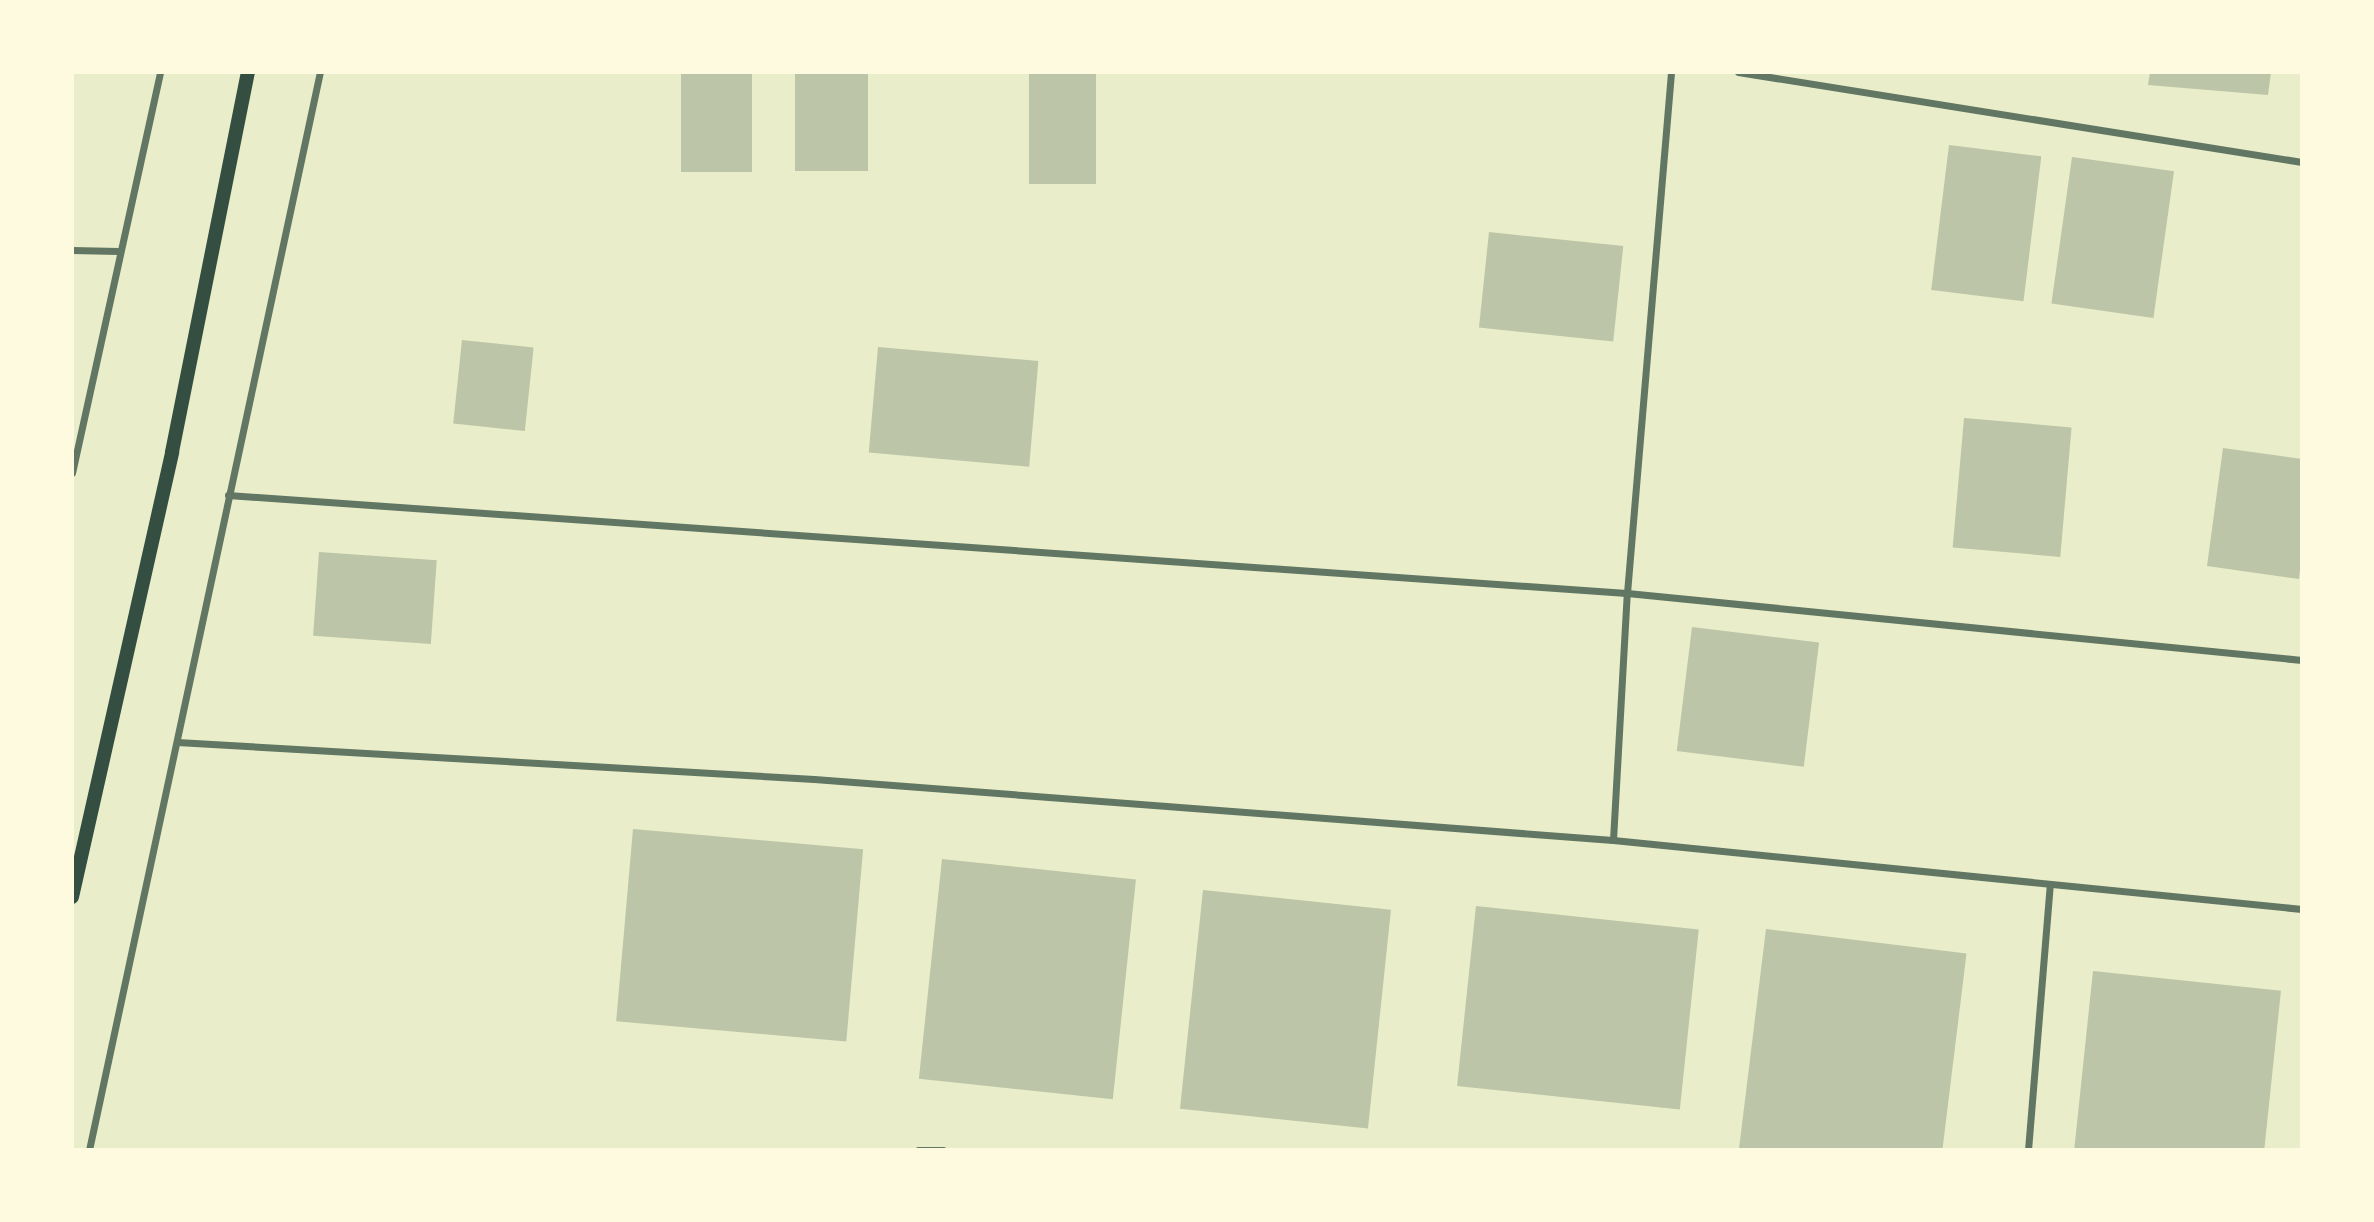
<!DOCTYPE html>
<style>
body{margin:0}
#map{position:relative;width:2374px;height:1222px;overflow:hidden;background:#e9edc9;font-family:Montserrat,sans-serif}
div>[style]{position:absolute}
[style*='--x']{left:calc(var(--x)*1px);top:calc(var(--y)*1px);width:calc(var(--w)*1px);rotate:calc(var(--a)*1deg)}
.building>*{inset:0;background:#bcc5a7;transform-origin:0 0}
.minor>*{height:7px;margin:-3.5px;padding:0 3.5px;transform-origin:3.5px;border-radius:3.5px;background:#617663}
.secondary>*{height:14px;margin:-7px;padding:0 7px;transform-origin:7px;border-radius:7px;background:#344e41}
span{translate:-50% -50%;white-space:nowrap;text-align:center;line-height:1.15;-webkit-text-stroke:6px #fefae0;paint-order:stroke}
.frame{position:absolute;inset:0;border:74px solid #fefae0;pointer-events:none}
</style>
<div id="map">
<div class="building">
<i style="left:681px;top:72px;width:71px;height:100px"></i>
<i style="left:795px;top:72px;width:73px;height:99px"></i>
<i style="left:1029px;top:72px;width:67px;height:112px"></i>
<i style="clip-path:polygon(2150px 72px,2271px 72px,2268px 95px,2148px 85px)"></i>
<i style="left:1949px;top:145px;width:93px;height:146px;rotate:7deg"></i>
<i style="left:2072px;top:157px;width:103px;height:148px;rotate:8deg"></i>
<i style="left:1489px;top:232px;width:135px;height:96px;rotate:6deg"></i>
<i style="left:462px;top:340px;width:72px;height:84px;rotate:6deg"></i>
<i style="left:878px;top:347px;width:161px;height:106px;rotate:5deg"></i>
<i style="left:1964px;top:418px;width:108px;height:130px;rotate:5deg"></i>
<i style="clip-path:polygon(2223px 448px,2302px 459px,2302px 552px,2299px 579px,2207px 566px)"></i>
<i style="left:319px;top:552px;width:118px;height:84px;rotate:4deg"></i>
<i style="left:1692px;top:627px;width:128px;height:125px;rotate:7deg"></i>
<i style="left:633px;top:829px;width:231px;height:193px;rotate:5deg"></i>
<i style="left:942px;top:859px;width:195px;height:221px;rotate:6deg"></i>
<i style="left:1203px;top:890px;width:189px;height:220px;rotate:6deg"></i>
<i style="left:1476px;top:906px;width:224px;height:181px;rotate:6deg"></i>
<i style="left:1766px;top:929px;width:202px;height:223px;rotate:7deg"></i>
<i style="left:2093px;top:971px;width:189px;height:180px;rotate:6deg"></i>
</div>
<div class="minor">
<i style="--x:1738;--y:72;--w:571;--a:9.07"></i>
<i style="--x:72;--y:250;--w:46;--a:1.2"></i>
<i style="--x:72;--y:473;--w:411;--a:-77.6"></i>
<i style="--x:228;--y:495;--w:1402;--a:4.01"></i>
<i style="--x:1627;--y:593;--w:678;--a:5.67"></i>
<i style="--x:177;--y:742;--w:638;--a:3.32"></i>
<i style="--x:814;--y:779;--w:801;--a:4.37"></i>
<i style="--x:1613;--y:840;--w:692;--a:5.72"></i>
<i style="--x:1613;--y:840;--w:247;--a:-86.8"></i>
<i style="--x:1627;--y:593;--w:523;--a:-85.17"></i>
<i style="--x:89;--y:1150;--w:1102;--a:-77.91"></i>
<i style="--x:918;--y:1150;--w:25;--a:0"></i>
<i style="--x:2028;--y:1150;--w:266;--a:-85.3"></i>
</div>
<div class="secondary">
<i style="--x:72;--y:897;--w:456;--a:-77.3"></i>
<i style="--x:172;--y:452;--w:388;--a:-78.7"></i>
</div>
<div class="frame"></div>
</div>
